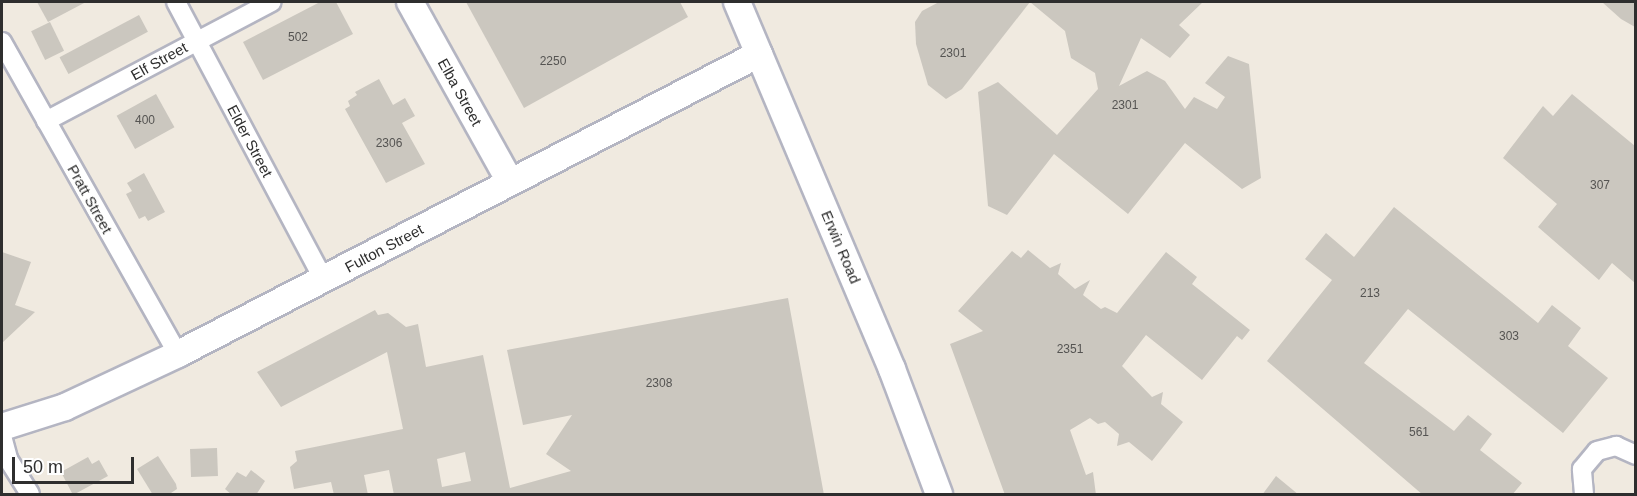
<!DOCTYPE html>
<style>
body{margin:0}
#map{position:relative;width:1637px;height:496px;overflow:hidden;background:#f0eae0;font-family:Helvetica,sans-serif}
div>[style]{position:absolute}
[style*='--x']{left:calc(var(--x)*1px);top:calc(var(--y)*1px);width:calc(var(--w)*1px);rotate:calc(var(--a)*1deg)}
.building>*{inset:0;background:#cbc7bf;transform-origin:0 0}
.roads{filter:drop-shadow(2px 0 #b4b5c2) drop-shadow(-2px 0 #b4b5c2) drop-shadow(0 2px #b4b5c2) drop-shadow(0 -2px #b4b5c2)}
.street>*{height:18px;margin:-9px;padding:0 9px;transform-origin:9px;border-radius:9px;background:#fff}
.secondary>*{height:26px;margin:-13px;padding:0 13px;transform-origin:13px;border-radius:13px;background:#fff}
span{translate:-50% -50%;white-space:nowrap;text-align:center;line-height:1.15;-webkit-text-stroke:6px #fff;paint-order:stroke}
.number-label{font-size:12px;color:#555452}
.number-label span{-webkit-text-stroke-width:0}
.street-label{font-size:15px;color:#2e2e2e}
.frame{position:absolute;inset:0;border:3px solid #2e2e2e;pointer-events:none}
.scale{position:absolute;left:12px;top:457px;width:122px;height:27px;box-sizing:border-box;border:3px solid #2e2e2e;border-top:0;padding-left:8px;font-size:18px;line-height:21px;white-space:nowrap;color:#2e2e2e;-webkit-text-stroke:4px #fff;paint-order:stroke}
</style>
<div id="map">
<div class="building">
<i style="clip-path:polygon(37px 2px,86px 2px,48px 22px)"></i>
<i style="clip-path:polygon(320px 2px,336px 2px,353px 34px,263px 80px,243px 42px)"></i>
<i style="clip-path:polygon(466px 2px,680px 2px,688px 17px,524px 108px)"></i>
<i style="clip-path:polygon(939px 2px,1030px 2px,962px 89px,946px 99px,928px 85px,916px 44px,915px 22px,922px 11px)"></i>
<i style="clip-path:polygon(1030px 2px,1203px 2px,1179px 25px,1190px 35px,1170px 58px,1141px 38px,1119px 86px,1147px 71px,1165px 81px,1185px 109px,1194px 97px,1217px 109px,1225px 97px,1205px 83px,1228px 56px,1249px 64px,1261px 178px,1242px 189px,1185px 143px,1128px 214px,1054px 154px,1007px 215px,988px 206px,978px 92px,998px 82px,1057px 135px,1098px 89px,1095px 73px,1071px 58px,1065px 31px)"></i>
<i style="clip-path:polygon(1602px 2px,1635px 2px,1635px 27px,1621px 19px)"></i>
<i style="left:139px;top:15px;width:19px;height:90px;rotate:62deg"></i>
<i style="left:50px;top:22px;width:32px;height:21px;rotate:64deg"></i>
<i style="clip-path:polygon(379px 79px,393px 105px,405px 98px,415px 116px,402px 123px,425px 164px,386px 183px,345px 109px,350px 106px,348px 101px,357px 95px,355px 92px)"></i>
<i style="left:156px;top:94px;width:38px;height:45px;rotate:61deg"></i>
<i style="clip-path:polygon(1572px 94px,1635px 146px,1635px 283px,1612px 263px,1599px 280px,1538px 227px,1557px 204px,1503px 158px,1543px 106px,1553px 116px)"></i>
<i style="clip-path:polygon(144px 173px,165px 212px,148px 221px,145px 216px,139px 219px,126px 194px,132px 191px,127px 183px)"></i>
<i style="clip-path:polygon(1394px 207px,1538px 323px,1552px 305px,1581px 328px,1568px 346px,1608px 378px,1563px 433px,1408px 309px,1364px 363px,1454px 431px,1468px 415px,1492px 434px,1480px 450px,1522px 483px,1512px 495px,1423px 495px,1267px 361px,1332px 280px,1305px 259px,1326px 233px,1354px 257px)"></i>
<i style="clip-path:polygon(1028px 250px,1050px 268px,1061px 263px,1058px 274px,1075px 289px,1090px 280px,1083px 295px,1101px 309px,1105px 307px,1117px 313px,1166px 252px,1197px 277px,1192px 284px,1250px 330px,1242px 340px,1237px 336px,1202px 380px,1146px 335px,1122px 366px,1152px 397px,1163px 392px,1161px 404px,1183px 422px,1152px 461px,1129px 442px,1117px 446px,1119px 434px,1105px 422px,1098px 424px,1090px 418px,1070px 430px,1086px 475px,1093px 472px,1096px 495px,1005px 495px,950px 344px,983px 331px,958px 311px,1012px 251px,1021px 258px)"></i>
<i style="clip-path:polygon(2px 252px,31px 262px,15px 305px,35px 312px,2px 343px)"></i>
<i style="clip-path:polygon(evenodd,788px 298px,824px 495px,394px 495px,389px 470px,364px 475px,368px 495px,334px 495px,331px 482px,294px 489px,290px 467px,297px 461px,295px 451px,403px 429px,387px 352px,281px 407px,257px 372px,375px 310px,378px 315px,388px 313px,406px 327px,418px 324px,426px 367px,483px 355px,510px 488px,571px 471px,546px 454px,572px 415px,523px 425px,507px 350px,788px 298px,465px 452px,471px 481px,442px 487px,437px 459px,465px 452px)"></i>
<i style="left:217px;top:448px;width:28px;height:27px;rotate:88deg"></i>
<i style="clip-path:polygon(158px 456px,176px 484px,177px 489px,168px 495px,153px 495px,137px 469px)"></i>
<i style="clip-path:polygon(88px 457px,92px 464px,99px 460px,108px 476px,73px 495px,61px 472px)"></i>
<i style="clip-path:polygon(251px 470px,265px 481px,256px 495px,232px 495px,225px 489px,237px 472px,246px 477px)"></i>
<i style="clip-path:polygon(1276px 476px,1299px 495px,1262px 495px)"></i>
</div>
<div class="roads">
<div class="street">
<i style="--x:176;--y:2;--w:315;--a:62"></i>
<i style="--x:2;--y:42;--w:358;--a:60.6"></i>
<i style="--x:46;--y:121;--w:255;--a:-27.8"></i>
<i style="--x:2;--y:436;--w:24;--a:75"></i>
<i style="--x:8;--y:459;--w:41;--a:57.8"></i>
<i style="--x:1584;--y:494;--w:25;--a:-95"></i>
<i style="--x:1582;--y:469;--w:23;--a:-50"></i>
<i style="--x:1597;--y:451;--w:20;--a:-15"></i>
<i style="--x:1616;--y:446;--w:22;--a:24"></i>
</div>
<div class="secondary">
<i style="--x:410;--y:2;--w:206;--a:60.9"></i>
<i style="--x:737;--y:2;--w:398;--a:67.1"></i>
<i style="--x:892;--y:369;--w:134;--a:69.4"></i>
<i style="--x:2;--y:427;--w:66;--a:-17.6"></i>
<i style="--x:65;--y:407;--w:125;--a:-25.1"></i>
<i style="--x:178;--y:354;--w:654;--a:-27.31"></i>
</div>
</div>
<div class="number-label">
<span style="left:298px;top:38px">502</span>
<span style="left:953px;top:54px">2301</span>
<span style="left:553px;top:62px">2250</span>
<span style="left:1125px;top:106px">2301</span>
<span style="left:145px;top:121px">400</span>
<span style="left:389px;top:144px">2306</span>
<span style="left:1600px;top:186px">307</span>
<span style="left:1370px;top:294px">213</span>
<span style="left:1509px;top:337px">303</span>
<span style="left:1070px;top:350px">2351</span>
<span style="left:659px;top:384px">2308</span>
<span style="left:1419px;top:433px">561</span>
</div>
<div class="street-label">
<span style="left:159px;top:61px;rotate:-29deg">Elf Street</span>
<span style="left:460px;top:92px;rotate:61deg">Elba Street</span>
<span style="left:250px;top:141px;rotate:62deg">Elder Street</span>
<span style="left:90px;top:199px;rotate:61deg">Pratt Street</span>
<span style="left:841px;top:247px;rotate:67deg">Erwin Road</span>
<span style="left:384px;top:248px;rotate:-28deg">Fulton Street</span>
</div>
<div class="frame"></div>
<div class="scale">50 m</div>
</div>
